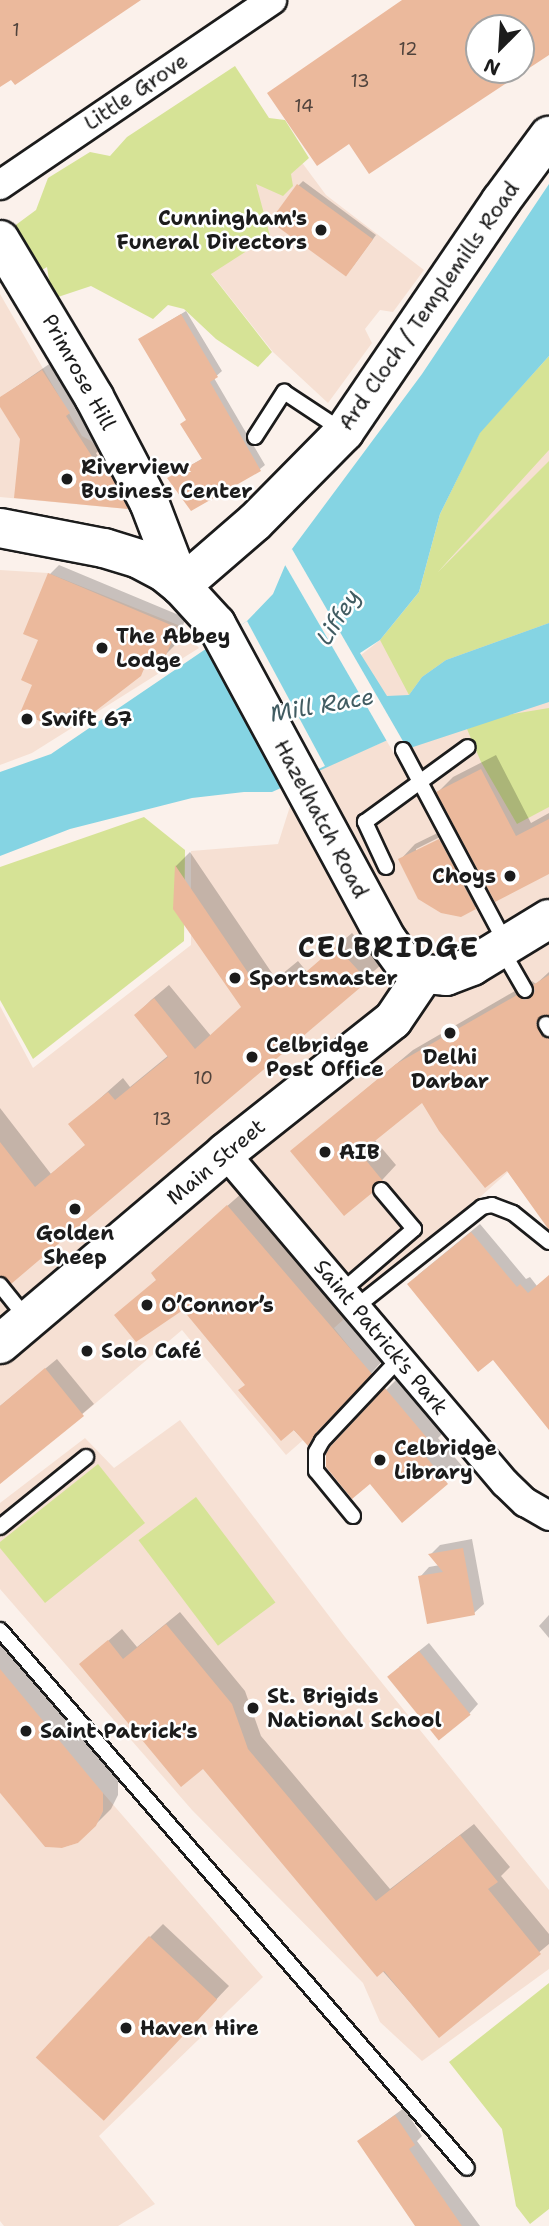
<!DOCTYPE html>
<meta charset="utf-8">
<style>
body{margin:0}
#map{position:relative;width:549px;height:2226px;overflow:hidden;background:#fbf1eb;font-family:"Shantell Sans",sans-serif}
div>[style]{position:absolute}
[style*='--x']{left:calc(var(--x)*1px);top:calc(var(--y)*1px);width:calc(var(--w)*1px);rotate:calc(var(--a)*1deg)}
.built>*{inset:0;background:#f6e0d3}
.green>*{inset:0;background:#d6e396;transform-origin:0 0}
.water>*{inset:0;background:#85d4e3}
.pier>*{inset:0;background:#fbf1eb;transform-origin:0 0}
.shadow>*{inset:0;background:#0003}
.building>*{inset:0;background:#ebb99c;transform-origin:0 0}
.roads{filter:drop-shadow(2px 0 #1c1c1c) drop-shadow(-2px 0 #1c1c1c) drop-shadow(0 2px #1c1c1c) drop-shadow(0 -2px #1c1c1c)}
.lane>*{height:14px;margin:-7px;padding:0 7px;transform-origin:7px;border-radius:7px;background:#fff}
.street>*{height:28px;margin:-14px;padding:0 14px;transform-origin:14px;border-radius:14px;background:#fff}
.secondary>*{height:38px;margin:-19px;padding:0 19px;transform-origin:19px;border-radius:19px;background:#fff}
.dots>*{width:19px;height:19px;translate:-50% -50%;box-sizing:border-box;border:4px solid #fff;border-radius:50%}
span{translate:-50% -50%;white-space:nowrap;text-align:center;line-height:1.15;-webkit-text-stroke:5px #fff;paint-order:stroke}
.number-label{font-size:18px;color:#50433c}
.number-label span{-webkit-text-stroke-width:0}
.street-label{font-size:21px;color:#1c1c1c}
.poi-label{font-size:21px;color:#1c1c1c;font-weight:700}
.right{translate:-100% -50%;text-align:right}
.left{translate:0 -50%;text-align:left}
.water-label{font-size:23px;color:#415c62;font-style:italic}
.district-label{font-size:28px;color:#1c1c1c;font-weight:700;letter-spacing:2px}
.north{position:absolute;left:465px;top:14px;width:70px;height:70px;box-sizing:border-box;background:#fff;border:2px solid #a4a4a4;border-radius:50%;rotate:204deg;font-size:19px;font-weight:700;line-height:28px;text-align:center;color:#1c1c1c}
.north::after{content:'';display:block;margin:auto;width:24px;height:32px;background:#1c1c1c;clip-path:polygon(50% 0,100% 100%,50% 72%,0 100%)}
</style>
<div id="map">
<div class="built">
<i style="clip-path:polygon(269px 118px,326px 195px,424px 270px,393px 312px,380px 310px,365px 329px,372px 343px,328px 403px,273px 352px,198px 257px)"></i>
<i style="clip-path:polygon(0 294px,82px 436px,91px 441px,108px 460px,130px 497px,127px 509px,0 497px)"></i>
<i style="clip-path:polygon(549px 445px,549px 1229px,508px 1172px,334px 1328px,370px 1373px,350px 1399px,286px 1455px,182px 1330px,0 1484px,0 1006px,33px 1068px,191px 945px,191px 851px,278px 844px,299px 778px,390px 739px,361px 655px,380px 640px)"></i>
<i style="clip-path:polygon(0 570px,48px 573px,178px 625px,199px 648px,32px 753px,0 765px)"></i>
<i style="clip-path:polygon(180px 1420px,345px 1637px,549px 1890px,549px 1969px,422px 2061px,380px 2022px,363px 1983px,192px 1810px,0 1589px,0 1503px,85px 1438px,114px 1468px)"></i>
<i style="clip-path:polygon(0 1793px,45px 1847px,62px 1848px,78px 1843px,96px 1826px,103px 1811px,103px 1793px,263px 1977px,99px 2136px,155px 2204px,118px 2226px,4px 2226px,0 2221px)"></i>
</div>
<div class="green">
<i style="clip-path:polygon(235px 66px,269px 118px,285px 120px,309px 158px,291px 174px,293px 186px,283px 196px,256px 184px,270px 236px,211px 274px,272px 352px,258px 367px,216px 339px,184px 309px,168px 305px,153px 319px,91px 286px,52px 299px,47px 267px,42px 270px,13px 227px,36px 210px,48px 178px,90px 152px,110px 156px,127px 137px)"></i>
<i style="clip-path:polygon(549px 356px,549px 450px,438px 572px,549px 461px,549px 623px,446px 660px,422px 677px,409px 695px,380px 640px,419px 592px,440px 514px,480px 432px)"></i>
<i style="clip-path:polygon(549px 708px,549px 807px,517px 824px,481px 762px,467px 729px,495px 717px)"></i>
<i style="clip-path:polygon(144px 817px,185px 850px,184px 941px,33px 1059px,0 1000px,0 867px)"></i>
<i style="clip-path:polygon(98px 1464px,145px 1523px,45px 1603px,0 1548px,0 1542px)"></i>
<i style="left:196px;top:1497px;width:132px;height:72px;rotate:53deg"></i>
<i style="clip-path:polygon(549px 1983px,549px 2209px,530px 2224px,516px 2206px,502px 2129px,449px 2062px)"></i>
</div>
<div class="water">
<i style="clip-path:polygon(549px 184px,549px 356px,480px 433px,440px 514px,419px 592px,380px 640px,360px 653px,387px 696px,409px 695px,422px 677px,446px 660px,549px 623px,549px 702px,398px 752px,390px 739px,272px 792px,244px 792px,192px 798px,70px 829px,0 856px,0 772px,51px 754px,247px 621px,273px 594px,292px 549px,422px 374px)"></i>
</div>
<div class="pier">
<i style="left:292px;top:549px;width:229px;height:14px;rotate:60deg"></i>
<i style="clip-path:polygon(247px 621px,325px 766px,299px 778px,213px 644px)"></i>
</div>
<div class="shadow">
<i style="clip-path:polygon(303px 181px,376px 235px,351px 269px,298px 186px)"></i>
<i style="clip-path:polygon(186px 311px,222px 371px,214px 378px,265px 465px,260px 469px,170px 478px,203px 458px,187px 419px,140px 339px)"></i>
<i style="clip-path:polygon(evenodd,55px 360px,139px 496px,127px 507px,16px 496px,22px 439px,0 404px,0 398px,55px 360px,99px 451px,123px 496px,119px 496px,96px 453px,99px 451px)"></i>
<i style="clip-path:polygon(59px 565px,186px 618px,174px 646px,157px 663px,151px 661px,139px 675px,81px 707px,74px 714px,68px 712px,56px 726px,34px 684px,50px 574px)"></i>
<i style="clip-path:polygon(evenodd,496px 755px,531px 823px,549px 813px,549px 871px,491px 891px,475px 907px,461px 915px,400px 860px,415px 844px,456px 824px,438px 792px,453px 777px,496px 755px,446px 834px,448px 837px,416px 853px,416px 849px,446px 834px)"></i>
<i style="clip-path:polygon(190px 852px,276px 979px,298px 961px,307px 972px,352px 933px,381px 965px,0 1290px,0 1108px,51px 1174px,87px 1144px,70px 1125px,123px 1078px,130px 1087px,169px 1055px,136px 1015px,151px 1000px,169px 985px,211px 1036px,243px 1007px,175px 908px,176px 866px)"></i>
<i style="clip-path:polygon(549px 972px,549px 1213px,507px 1169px,423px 1100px,374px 1139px,396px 1165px,371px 1192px,292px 1151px,413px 1050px,532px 981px,536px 984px)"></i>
<i style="clip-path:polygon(242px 1193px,384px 1359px,308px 1444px,247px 1384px,183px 1307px,116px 1316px,158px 1279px,166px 1260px)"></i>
<i style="clip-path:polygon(480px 1224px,526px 1279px,530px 1277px,537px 1286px,549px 1276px,549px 1429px,493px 1358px,418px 1275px)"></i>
<i style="clip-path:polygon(57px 1359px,94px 1404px,0 1483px,0 1406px)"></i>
<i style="clip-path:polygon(401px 1375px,447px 1429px,438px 1438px,463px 1467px,402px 1520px,370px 1482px,386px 1390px)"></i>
<i style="clip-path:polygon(472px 1539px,484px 1604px,474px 1613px,420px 1577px,429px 1567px,440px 1565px,431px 1554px,440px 1545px)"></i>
<i style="clip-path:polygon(180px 1612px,245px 1691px,261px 1736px,390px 1889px,474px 1824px,510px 1867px,501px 1876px,549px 1934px,549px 1944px,439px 2035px,203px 1767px,81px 1664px,122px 1629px,137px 1647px)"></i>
<i style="clip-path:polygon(549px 1615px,549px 1638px,539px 1626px)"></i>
<i style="clip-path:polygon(0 1636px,118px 1777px,118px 1795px,111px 1809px,95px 1825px,0 1790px)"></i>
<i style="clip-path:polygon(429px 1643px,478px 1704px,469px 1714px,399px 1667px)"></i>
<i style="clip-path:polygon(163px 1924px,229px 1986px,116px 2105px,150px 1937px)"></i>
<i style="clip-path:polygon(404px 2108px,422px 2136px,417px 2141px,480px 2226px,417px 2226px,359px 2141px)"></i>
</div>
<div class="building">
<i style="clip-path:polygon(0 0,141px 0,15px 85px,11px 80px,0 87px)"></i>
<i style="clip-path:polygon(evenodd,402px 0,549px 0,549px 55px,369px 174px,349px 144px,317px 166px,267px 93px,402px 0,479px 28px,521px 28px,521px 70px,479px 70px,479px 28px)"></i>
<i style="left:297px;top:184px;width:94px;height:46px;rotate:36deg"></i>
<i style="clip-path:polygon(181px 314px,218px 377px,210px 382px,261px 471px,191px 511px,167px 478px,202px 459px,180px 424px,186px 420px,138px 339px)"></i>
<i style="clip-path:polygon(42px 370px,70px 413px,66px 416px,93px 458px,102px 459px,128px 509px,14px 498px,20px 439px,0 407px,0 397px)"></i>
<i style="clip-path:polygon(48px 573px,178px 628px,165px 657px,161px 655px,157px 665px,147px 661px,141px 676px,93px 713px,78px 707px,74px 716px,63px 712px,57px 728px,20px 713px,32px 685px,21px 680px,38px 640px,23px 634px)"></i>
<i style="clip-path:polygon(481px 769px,516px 836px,549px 819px,549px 874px,495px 902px,436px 792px)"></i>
<i style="clip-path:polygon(439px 839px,476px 909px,461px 917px,441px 913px,418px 899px,398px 859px)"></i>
<i style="clip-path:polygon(175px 865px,261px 992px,282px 975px,291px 985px,336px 946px,368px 981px,11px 1284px,0 1276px,0 1142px,35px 1187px,85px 1145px,68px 1124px,108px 1092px,115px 1100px,168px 1057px,134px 1015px,154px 998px,195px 1049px,241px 1007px,173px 909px)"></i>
<i style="clip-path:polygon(549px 975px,549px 1015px,541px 1016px,536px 1023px,541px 1034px,549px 1039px,549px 1230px,507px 1171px,485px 1188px,439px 1131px,422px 1103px,360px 1153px,383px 1181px,374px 1183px,372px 1193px,344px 1216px,290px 1151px,396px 1064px,517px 995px,524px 1000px,530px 998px,535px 991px,533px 985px)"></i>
<i style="clip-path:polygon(227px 1205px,372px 1374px,315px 1434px,308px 1446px,294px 1430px,281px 1441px,238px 1390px,245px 1385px,183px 1310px,136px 1342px,114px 1315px,156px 1280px,151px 1273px)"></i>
<i style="clip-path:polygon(471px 1232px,517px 1287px,520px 1284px,528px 1293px,549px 1275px,549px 1430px,493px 1360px,478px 1372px,407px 1284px)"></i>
<i style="clip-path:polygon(45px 1368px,84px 1416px,0 1484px,0 1406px)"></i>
<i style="clip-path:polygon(385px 1388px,433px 1445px,423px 1453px,448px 1484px,402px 1523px,370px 1484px,352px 1499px,326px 1467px,326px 1454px,330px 1447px)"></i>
<i style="clip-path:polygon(463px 1548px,475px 1615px,427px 1624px,418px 1576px,443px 1572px,428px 1554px)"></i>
<i style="clip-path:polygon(166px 1624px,232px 1704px,248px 1749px,376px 1901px,460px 1835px,498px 1882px,488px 1889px,541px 1954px,439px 2038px,384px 1971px,377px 1977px,203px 1769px,181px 1787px,79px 1664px,108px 1640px,123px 1659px)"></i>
<i style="left:419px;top:1651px;width:82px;height:41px;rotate:51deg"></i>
<i style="clip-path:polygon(0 1669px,103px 1793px,103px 1811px,96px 1826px,78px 1843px,62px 1848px,45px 1847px,0 1793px)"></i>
<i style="left:149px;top:1936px;width:93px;height:166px;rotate:43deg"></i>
<i style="clip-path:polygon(395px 2115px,415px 2145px,409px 2149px,462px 2226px,415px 2226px,357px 2141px)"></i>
</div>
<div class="roads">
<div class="lane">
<i style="--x:255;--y:437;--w:54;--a:-57.2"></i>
<i style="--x:284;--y:392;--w:71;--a:33.5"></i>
<i style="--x:403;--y:750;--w:220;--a:62"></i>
<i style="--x:386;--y:867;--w:50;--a:-115"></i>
<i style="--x:365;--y:822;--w:127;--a:-36.1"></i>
<i style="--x:502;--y:950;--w:46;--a:60.1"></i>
<i style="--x:546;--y:1024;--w:6;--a:59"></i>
<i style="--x:0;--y:1285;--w:45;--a:51.3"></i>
<i style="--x:342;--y:1291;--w:95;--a:-40.7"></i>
<i style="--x:414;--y:1229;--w:51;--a:-130.2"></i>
<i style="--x:356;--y:1307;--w:161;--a:-38.4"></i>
<i style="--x:482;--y:1207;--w:10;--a:-11"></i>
<i style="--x:492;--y:1205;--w:22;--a:21"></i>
<i style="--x:513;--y:1213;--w:46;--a:38.9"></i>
<i style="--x:353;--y:1516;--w:58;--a:-129.4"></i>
<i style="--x:316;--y:1471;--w:19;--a:-90"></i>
<i style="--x:316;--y:1452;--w:13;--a:-61"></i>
<i style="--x:322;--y:1441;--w:112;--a:-46.8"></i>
<i style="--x:0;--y:1527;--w:111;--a:-39.1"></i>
<i style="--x:0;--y:1630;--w:712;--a:49.04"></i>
</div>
<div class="street">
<i style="--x:0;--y:185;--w:329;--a:-34.2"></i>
<i style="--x:225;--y:1153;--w:433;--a:49.7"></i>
<i style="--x:505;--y:1483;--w:28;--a:44"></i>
<i style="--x:525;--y:1502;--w:28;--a:30"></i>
</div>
<div class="secondary">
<i style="--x:0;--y:240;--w:183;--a:59.1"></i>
<i style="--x:94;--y:397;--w:119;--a:62.4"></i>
<i style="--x:149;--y:502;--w:90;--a:69.1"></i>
<i style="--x:0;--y:528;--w:106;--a:10.9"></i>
<i style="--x:104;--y:548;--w:37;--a:17"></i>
<i style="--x:139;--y:559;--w:30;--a:28"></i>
<i style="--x:165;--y:573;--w:21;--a:39"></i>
<i style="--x:181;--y:586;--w:52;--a:47.4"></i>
<i style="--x:216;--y:624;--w:359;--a:61.6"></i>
<i style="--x:387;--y:940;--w:29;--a:54"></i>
<i style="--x:404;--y:963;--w:23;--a:29"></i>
<i style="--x:424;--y:974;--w:22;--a:5"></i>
<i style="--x:446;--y:976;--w:28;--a:-21"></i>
<i style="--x:472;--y:966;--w:90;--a:-31.4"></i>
<i style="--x:181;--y:586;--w:98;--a:-40.9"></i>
<i style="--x:255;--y:522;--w:127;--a:-45.3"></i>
<i style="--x:344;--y:432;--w:279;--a:-55.8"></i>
<i style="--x:501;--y:201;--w:81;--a:-53.6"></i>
<i style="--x:0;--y:1344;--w:295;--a:-40.3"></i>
<i style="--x:225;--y:1153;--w:214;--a:-38.4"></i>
<i style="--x:393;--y:1020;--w:55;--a:-56"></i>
</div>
</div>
<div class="dots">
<i style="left:321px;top:230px;background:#1c1c1c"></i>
<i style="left:67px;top:479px;background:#1c1c1c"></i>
<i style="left:102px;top:648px;background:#1c1c1c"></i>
<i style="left:27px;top:719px;background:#1c1c1c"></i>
<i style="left:510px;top:876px;background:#1c1c1c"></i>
<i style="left:235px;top:978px;background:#1c1c1c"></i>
<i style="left:450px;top:1033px;background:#1c1c1c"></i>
<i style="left:252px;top:1057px;background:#1c1c1c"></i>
<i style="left:325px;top:1152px;background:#1c1c1c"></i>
<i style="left:75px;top:1209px;background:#1c1c1c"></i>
<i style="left:147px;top:1305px;background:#1c1c1c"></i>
<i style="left:87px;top:1351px;background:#1c1c1c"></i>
<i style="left:380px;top:1460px;background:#1c1c1c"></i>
<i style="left:253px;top:1708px;background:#1c1c1c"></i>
<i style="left:26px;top:1731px;background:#1c1c1c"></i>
<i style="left:126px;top:2028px;background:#1c1c1c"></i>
</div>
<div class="number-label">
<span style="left:16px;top:30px">1</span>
<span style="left:408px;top:49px">12</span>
<span style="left:360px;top:81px">13</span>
<span style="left:304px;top:106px">14</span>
<span style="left:203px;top:1078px">10</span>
<span style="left:162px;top:1119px">13</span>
</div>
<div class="street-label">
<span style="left:136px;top:92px;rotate:-34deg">Little Grove</span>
<span style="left:429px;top:306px;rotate:-55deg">Ard Cloch / Templemills Road</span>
<span style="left:79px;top:372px;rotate:61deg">Primrose Hill</span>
<span style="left:321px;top:819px;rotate:62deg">Hazelhatch Road</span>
<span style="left:216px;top:1162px;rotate:-40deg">Main Street</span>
<span style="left:381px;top:1337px;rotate:50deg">Saint Patrick's Park</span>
</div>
<div class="poi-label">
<span class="right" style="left:307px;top:230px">Cunningham's<br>Funeral Directors</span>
<span class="left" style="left:81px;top:479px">Riverview<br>Business Center</span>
<span class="left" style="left:116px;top:648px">The Abbey<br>Lodge</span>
<span class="left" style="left:41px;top:719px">Swift 67</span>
<span class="right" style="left:496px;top:876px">Choys</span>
<span class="left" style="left:249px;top:978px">Sportsmaster</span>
<span class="left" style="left:266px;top:1057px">Celbridge<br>Post Office</span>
<span style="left:450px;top:1069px">Delhi<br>Darbar</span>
<span class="left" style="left:339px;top:1152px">AIB</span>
<span style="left:75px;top:1245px">Golden<br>Sheep</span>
<span class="left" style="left:161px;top:1305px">O’Connor’s</span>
<span class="left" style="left:101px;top:1351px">Solo Café</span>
<span class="left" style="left:394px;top:1460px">Celbridge<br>Library</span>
<span class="left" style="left:267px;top:1708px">St. Brigids<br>National School</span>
<span class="left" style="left:40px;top:1731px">Saint Patrick's</span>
<span class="left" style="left:140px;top:2028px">Haven Hire</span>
</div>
<div class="water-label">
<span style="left:338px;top:617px;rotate:-58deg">Liffey</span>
<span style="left:322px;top:705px;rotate:-10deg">Mill Race</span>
</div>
<div class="district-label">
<span style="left:389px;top:947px">CELBRIDGE</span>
</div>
<div class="north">N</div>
</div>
